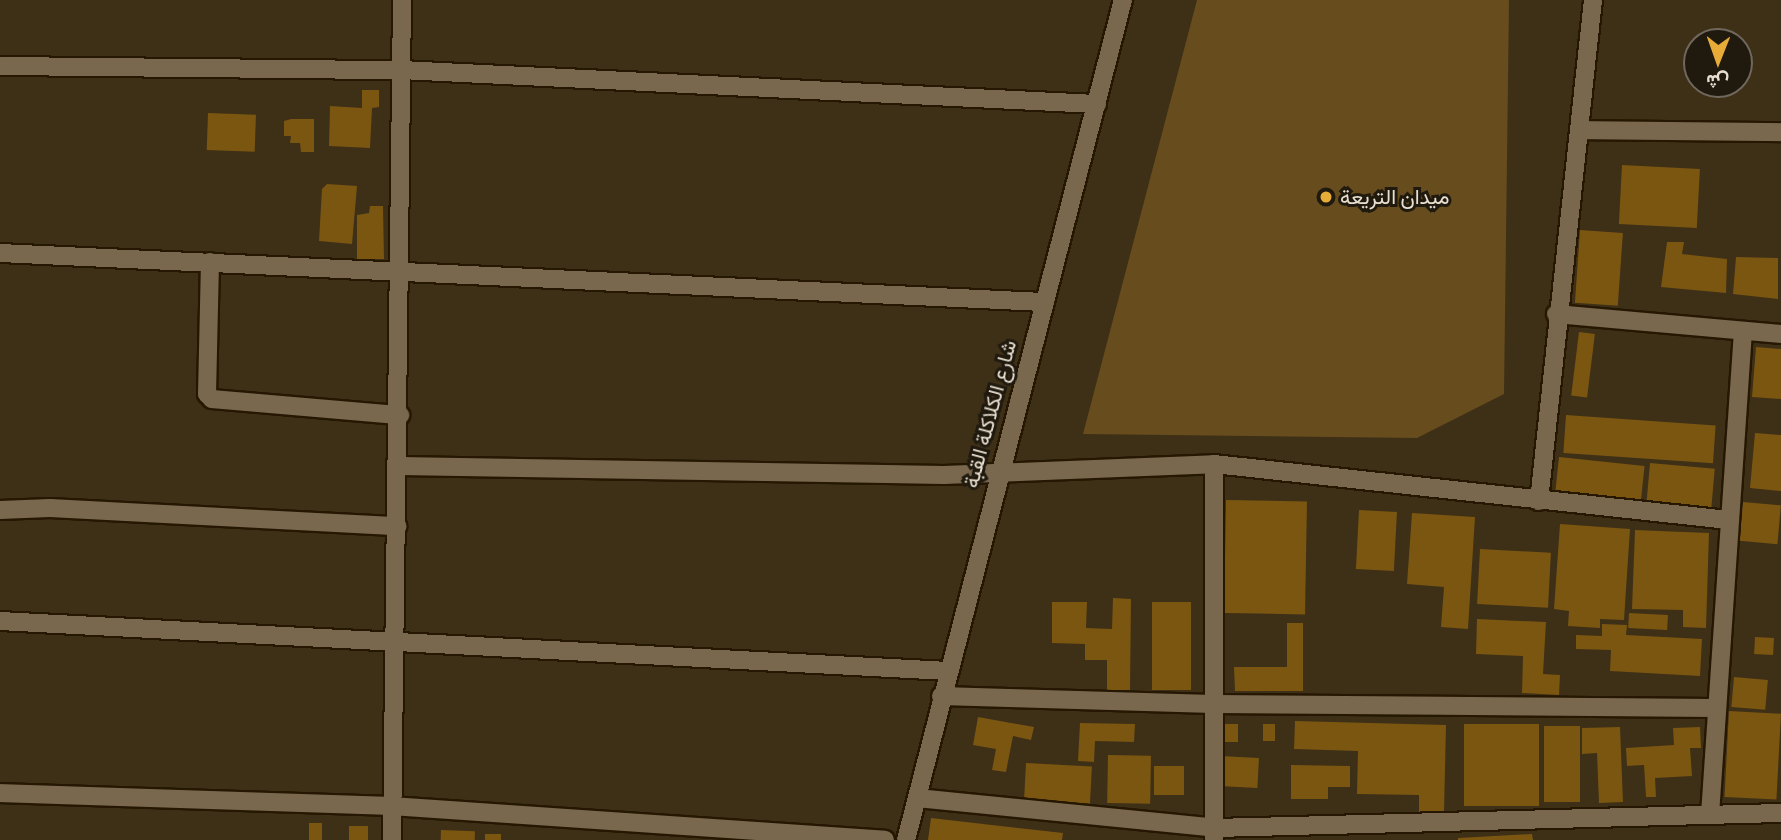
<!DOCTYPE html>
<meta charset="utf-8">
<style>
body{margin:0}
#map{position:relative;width:1781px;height:840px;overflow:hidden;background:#3e2f17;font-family:"PT Sans Narrow",Vazirmatn,sans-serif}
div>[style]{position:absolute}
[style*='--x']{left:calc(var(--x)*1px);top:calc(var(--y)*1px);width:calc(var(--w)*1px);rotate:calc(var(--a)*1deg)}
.green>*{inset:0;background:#674c1e}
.building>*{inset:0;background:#7a5611;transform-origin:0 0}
.roads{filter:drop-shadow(2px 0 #251701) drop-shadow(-2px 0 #251701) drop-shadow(0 2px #251701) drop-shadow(0 -2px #251701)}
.street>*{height:18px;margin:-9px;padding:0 9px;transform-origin:9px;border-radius:9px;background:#79684e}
.secondary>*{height:18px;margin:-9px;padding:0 9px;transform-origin:9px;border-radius:9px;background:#79684e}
.dots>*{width:19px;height:19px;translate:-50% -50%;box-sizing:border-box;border:4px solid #1f190e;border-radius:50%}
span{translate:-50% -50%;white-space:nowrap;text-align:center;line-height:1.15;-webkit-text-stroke:6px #1f190e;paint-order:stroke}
.poi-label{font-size:21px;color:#e9dfd1}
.left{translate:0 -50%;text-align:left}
.street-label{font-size:21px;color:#e9dfd1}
.north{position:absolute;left:1683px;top:28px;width:70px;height:70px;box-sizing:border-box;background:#1f190e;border:2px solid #70685c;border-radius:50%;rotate:181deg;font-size:19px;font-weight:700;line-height:28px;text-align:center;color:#e9dfd1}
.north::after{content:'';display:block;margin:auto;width:24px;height:32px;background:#e9ab38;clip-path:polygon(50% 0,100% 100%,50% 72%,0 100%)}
</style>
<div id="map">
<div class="green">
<i style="clip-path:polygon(1197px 0,1509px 0,1504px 394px,1417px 438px,1083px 434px)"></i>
</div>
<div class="building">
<i style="clip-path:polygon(362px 90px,379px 90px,379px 107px,372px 108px,370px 148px,329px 146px,330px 106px,362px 108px)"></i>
<i style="left:208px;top:113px;width:48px;height:37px;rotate:2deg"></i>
<i style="clip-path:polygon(291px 119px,314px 119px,314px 152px,301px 152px,300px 143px,290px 143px,291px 136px,284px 136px,284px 121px)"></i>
<i style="left:1622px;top:165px;width:78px;height:59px;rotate:3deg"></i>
<i style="clip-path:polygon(327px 184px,357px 186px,352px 244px,319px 241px,322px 189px)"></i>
<i style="clip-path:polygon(370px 206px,383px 206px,384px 259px,357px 259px,357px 215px,369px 213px)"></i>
<i style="left:1580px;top:230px;width:43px;height:73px;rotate:4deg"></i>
<i style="clip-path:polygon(1667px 242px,1684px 242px,1682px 254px,1727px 259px,1726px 293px,1661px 287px)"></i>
<i style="clip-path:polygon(1736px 257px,1778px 258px,1778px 299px,1733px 294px)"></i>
<i style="left:1579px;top:332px;width:16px;height:64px;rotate:7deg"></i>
<i style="clip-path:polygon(1756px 347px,1781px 349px,1781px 399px,1752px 397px)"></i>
<i style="left:1566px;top:415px;width:150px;height:38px;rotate:4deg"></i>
<i style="clip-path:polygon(1755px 433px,1781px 435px,1781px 491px,1750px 488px)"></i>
<i style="left:1559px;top:457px;width:86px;height:40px;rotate:6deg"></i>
<i style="left:1650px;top:463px;width:65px;height:44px;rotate:5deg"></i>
<i style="left:1226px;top:500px;width:81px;height:113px;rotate:1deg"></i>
<i style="left:1743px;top:502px;width:38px;height:39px;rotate:5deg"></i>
<i style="left:1359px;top:510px;width:38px;height:59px;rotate:3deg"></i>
<i style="clip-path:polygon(1412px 513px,1475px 517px,1468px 629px,1441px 627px,1444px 587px,1407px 584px)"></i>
<i style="clip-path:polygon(1560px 524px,1630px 529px,1624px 620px,1600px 619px,1600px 628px,1568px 626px,1569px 611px,1554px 609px)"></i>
<i style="clip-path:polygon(1635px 530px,1709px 533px,1706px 628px,1683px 627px,1683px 610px,1632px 609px)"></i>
<i style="left:1480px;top:549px;width:71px;height:55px;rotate:3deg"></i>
<i style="clip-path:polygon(1113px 598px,1131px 599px,1130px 691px,1107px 690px,1107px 660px,1085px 660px,1085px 644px,1052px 643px,1052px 602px,1087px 602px,1086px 628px,1112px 629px)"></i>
<i style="left:1152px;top:602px;width:39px;height:88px"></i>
<i style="left:1629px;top:613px;width:39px;height:15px;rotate:3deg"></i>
<i style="clip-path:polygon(1477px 619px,1546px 622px,1543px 674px,1560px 675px,1559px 695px,1522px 693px,1523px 656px,1476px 654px)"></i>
<i style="clip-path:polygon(1287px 623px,1303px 623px,1303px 691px,1235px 691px,1234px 667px,1287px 667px)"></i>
<i style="clip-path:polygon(1602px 624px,1627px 625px,1626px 635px,1702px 639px,1700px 676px,1610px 671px,1611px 650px,1576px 649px,1576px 635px,1602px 636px)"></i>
<i style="left:1755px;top:637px;width:19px;height:17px;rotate:3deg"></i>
<i style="left:1734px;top:677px;width:34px;height:30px;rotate:5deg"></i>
<i style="left:1729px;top:711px;width:52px;height:86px;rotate:3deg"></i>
<i style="clip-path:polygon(978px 717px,1034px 727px,1031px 740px,1013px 736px,1006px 772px,992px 770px,996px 749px,973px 745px)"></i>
<i style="clip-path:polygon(1295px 721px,1446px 725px,1444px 813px,1419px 813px,1419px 795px,1357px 794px,1358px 751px,1294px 749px)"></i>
<i style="clip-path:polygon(1080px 723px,1135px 724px,1134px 742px,1095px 741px,1094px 762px,1078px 761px)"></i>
<i style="left:1238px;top:724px;width:18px;height:17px;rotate:90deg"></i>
<i style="left:1263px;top:724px;width:12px;height:17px"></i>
<i style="left:1464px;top:724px;width:75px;height:82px"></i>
<i style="left:1544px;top:726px;width:36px;height:76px"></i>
<i style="clip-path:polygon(1620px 727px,1623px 802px,1599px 803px,1597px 753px,1582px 754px,1582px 728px)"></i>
<i style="clip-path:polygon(1700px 727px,1701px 748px,1690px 748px,1692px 776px,1655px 778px,1656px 797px,1646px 797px,1644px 765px,1627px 766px,1626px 748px,1674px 745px,1673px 728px)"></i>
<i style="left:1108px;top:755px;width:43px;height:48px;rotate:1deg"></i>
<i style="left:1220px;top:756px;width:39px;height:30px;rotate:3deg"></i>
<i style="left:1026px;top:763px;width:66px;height:37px;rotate:3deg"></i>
<i style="clip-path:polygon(1291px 765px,1350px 766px,1350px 787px,1328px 787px,1328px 799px,1291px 799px)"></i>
<i style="left:1154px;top:766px;width:30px;height:29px"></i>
<i style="clip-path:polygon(931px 818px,1063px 833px,1062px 840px,928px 840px)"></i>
<i style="left:309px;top:823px;width:13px;height:17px"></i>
<i style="left:349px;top:826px;width:19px;height:14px"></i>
<i style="left:441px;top:830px;width:34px;height:10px;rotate:2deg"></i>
<i style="left:485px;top:834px;width:16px;height:6px"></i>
<i style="clip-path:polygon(1532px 834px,1533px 840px,1458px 840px,1458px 838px)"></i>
</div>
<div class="roads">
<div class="street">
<i style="--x:0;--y:66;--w:401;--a:0.6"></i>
<i style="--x:401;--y:70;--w:697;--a:2.8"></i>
<i style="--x:1579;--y:130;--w:202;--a:0.6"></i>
<i style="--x:0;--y:253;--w:1045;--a:2.69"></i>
<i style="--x:210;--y:262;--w:132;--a:91.3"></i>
<i style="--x:207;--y:394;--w:7;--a:45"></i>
<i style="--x:212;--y:399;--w:189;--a:4.9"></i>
<i style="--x:1556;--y:314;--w:226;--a:5.1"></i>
<i style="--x:399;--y:466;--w:545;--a:0.95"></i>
<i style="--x:944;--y:475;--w:270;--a:-2.3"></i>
<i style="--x:1214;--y:464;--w:518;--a:6.21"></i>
<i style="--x:1539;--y:501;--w:504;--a:-83.85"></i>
<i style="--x:0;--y:510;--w:50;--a:-2.3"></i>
<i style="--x:50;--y:508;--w:348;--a:3"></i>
<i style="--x:0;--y:621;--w:949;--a:3.02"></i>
<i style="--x:941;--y:696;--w:272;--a:1.7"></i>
<i style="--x:1213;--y:704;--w:502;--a:0.46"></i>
<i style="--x:0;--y:793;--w:391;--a:1.9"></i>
<i style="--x:391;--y:806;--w:495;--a:3.9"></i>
<i style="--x:917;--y:798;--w:300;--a:5.7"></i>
<i style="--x:1215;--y:828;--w:566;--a:-1.52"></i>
<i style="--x:1710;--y:815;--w:484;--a:-86.1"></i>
<i style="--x:1214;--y:839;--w:375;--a:-90"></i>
<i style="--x:392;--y:840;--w:840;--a:-89.32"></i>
</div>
<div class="secondary">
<i style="--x:906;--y:840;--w:868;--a:-75.52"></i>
</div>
</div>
<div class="dots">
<i style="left:1326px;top:197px;background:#e9ab38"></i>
</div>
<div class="poi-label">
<span class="left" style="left:1340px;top:197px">ميدان التريعة</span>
</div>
<div class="street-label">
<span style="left:990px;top:414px;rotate:-75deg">شارع الكلاكلة القبة</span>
</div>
<div class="north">ش</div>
</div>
